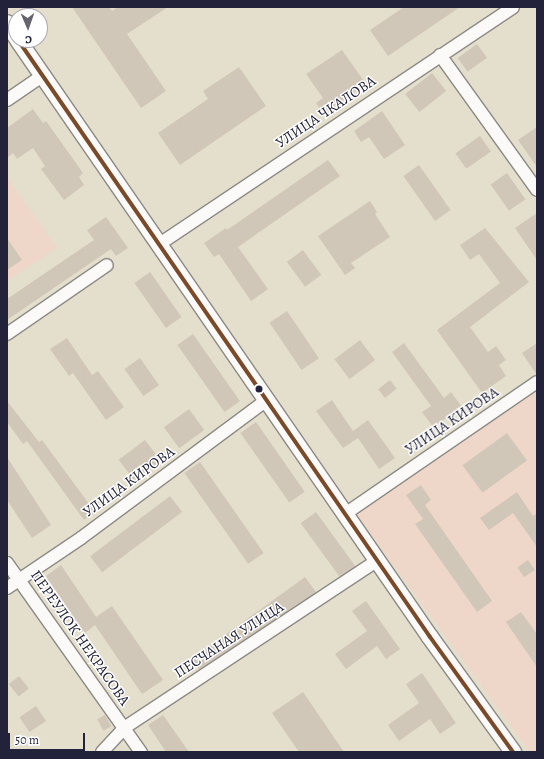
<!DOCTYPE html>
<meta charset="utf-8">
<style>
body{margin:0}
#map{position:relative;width:544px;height:759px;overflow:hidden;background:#e4decd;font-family:Alegreya,serif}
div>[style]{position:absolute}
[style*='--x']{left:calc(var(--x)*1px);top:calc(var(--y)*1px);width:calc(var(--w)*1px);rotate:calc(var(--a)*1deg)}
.built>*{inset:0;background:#eed7c9}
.building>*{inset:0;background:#d1c7b8;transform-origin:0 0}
.roads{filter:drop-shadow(1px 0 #8d8a85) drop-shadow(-1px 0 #8d8a85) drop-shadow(0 1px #8d8a85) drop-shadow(0 -1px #8d8a85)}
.street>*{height:12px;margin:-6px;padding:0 6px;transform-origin:6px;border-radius:6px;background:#fbfaf8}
.secondary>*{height:16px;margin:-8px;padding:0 8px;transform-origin:8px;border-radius:8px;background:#fbfaf8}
.bus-1>*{height:4px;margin:-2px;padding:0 2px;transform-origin:2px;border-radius:2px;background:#7a4b2a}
.dots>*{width:11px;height:11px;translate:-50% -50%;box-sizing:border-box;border:2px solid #fff;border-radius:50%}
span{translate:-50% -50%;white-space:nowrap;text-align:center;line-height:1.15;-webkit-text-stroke:3px #fff;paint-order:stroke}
.street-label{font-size:15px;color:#22223b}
.frame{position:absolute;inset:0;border:8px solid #22223b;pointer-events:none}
.north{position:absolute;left:8px;top:8px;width:40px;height:40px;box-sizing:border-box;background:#fff;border:1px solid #a7a7b1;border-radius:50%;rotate:178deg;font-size:11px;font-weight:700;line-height:16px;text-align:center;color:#22223b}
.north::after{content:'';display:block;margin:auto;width:14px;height:18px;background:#66646e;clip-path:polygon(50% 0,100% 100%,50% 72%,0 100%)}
.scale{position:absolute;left:8px;top:733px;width:77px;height:18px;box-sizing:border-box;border:2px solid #22223b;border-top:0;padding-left:5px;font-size:12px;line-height:14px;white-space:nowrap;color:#22223b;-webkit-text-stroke:3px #fff;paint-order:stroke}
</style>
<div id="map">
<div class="built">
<i style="clip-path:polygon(7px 177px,57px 248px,7px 281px)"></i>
<i style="clip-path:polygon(537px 388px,537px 752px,530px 752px,357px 515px)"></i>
</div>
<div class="building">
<i style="clip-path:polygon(72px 7px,109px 7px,112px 11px,118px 7px,168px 7px,127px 34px,166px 91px,141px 108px)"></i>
<i style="clip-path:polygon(404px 7px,460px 7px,388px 56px,370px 30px)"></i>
<i style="left:477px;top:44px;width:17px;height:24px;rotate:54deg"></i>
<i style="clip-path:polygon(342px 50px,366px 84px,323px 113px,316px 103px,323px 98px,306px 74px)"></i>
<i style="clip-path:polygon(239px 67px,266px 106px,180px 165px,158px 133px,208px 99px,203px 91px)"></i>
<i style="left:432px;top:73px;width:23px;height:34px;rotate:52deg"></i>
<i style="clip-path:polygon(33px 109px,43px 123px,46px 121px,83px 173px,79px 177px,84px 185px,64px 200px,41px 169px,45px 166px,33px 148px,17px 159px,13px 153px,7px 158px,7px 128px)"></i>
<i style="clip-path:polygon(382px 111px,405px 145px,384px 159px,369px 137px,361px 142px,354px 131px)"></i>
<i style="clip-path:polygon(537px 127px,537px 167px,518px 140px)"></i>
<i style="left:480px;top:136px;width:19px;height:30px;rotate:55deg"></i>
<i style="clip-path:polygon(328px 160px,340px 176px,238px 247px,268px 289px,251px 301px,219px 254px,214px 257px,204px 243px,226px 228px,227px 230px)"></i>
<i style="left:419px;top:165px;width:55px;height:19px;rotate:55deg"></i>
<i style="left:507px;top:173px;width:32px;height:20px;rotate:55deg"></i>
<i style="clip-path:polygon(370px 201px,377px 212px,375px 214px,390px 237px,351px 263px,355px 268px,345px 275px,318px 236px)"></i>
<i style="clip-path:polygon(537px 213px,537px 260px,515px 228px)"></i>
<i style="clip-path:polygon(106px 217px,128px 248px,116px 256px,111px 249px,7px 320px,7px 299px,94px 240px,87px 230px)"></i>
<i style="clip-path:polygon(485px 228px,529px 282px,470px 327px,488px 352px,496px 346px,506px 360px,499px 365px,506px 376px,482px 393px,437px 330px,500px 283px,479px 254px,470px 260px,460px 245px)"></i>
<i style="clip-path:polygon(7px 238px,22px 260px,7px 270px)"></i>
<i style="left:303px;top:250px;width:31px;height:20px;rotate:54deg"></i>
<i style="left:150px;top:272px;width:55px;height:19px;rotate:55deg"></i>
<i style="left:287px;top:311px;width:57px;height:21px;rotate:56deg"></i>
<i style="left:193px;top:334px;width:82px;height:19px;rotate:55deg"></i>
<i style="clip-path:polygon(67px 338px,92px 375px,98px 371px,124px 407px,106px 420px,73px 373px,69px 376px,50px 349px)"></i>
<i style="left:360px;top:340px;width:25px;height:32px;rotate:53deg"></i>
<i style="clip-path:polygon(404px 343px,444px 398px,451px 392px,462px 407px,433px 427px,422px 412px,431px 406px,392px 352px)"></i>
<i style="clip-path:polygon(537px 343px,537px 375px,522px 353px)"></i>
<i style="left:140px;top:358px;width:33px;height:19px;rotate:55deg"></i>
<i style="left:390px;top:380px;width:11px;height:15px;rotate:52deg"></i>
<i style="clip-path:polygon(332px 400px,353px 431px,368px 420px,395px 458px,379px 469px,358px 438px,343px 448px,316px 411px)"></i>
<i style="clip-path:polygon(7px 401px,39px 442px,42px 440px,95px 512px,84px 520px,27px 441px,23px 444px,7px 422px)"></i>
<i style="left:189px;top:409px;width:26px;height:31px;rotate:54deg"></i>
<i style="left:256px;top:422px;width:85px;height:19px;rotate:55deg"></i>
<i style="left:507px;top:433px;width:34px;height:55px;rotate:54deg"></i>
<i style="left:145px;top:440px;width:26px;height:33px;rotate:53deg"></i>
<i style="clip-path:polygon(7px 457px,51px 525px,32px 538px,7px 500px)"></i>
<i style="left:200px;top:462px;width:111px;height:19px;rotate:55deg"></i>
<i style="clip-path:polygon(421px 485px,431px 500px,425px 505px,492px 601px,477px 612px,415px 524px,423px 519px,406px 495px)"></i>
<i style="clip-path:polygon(517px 492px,533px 516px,537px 513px,537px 547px,513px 513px,489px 530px,480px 518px)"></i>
<i style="left:170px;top:496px;width:20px;height:100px;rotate:53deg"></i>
<i style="left:316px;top:512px;width:67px;height:19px;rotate:54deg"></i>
<i style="left:528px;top:560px;width:12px;height:13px;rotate:55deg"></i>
<i style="clip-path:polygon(61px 565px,96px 617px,112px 606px,163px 680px,142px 694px,95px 625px,85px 633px,46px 576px)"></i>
<i style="left:305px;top:577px;width:19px;height:140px;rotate:54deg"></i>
<i style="clip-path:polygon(366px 601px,400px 649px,386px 659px,377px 646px,346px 669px,335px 654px,367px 631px,352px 611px)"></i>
<i style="clip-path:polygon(521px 612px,537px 634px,537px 667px,506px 622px)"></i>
<i style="clip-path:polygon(422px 673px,456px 723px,440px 734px,430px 719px,399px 741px,388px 725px,419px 703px,406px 684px)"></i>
<i style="left:19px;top:676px;width:16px;height:13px;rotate:52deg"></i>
<i style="clip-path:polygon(303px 692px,344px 752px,299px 752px,272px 713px)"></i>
<i style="left:36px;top:706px;width:18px;height:20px;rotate:56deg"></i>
<i style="left:105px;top:715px;width:13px;height:9px;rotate:61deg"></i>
<i style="clip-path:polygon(163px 715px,189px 752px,166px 752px,148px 725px)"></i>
</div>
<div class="roads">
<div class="street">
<i style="--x:440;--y:55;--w:166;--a:54.3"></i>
<i style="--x:7;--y:100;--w:42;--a:-34.4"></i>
<i style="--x:158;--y:245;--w:427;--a:-33.8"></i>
<i style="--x:7;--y:334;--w:121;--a:-34.6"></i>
<i style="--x:345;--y:514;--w:233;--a:-34.5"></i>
<i style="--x:7;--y:563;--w:232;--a:54.7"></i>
<i style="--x:7;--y:588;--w:89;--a:-34"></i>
<i style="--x:81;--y:538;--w:233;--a:-36.6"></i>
<i style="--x:102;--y:752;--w:33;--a:-47"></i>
<i style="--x:124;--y:728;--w:305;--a:-33.5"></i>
</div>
<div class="secondary">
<i style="--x:7;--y:23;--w:17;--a:57"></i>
<i style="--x:18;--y:40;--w:725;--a:55.39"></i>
<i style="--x:430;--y:637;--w:142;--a:54.2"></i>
</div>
</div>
<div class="bus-1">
<i style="--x:18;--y:40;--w:725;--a:55.39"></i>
<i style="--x:430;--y:637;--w:142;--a:54.2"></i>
</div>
<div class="dots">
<i style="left:259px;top:389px;background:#22223b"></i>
</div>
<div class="street-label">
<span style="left:326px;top:112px;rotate:-34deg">УЛИЦА ЧКАЛОВА</span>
<span style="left:452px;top:421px;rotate:-34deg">УЛИЦА КИРОВА</span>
<span style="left:129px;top:482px;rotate:-36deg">УЛИЦА КИРОВА</span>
<span style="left:80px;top:638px;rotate:55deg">ПЕРЕУЛОК НЕКРАСОВА</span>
<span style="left:229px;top:640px;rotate:-33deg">ПЕСЧАНАЯ УЛИЦА</span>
</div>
<div class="frame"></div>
<div class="north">С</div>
<div class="scale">50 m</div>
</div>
